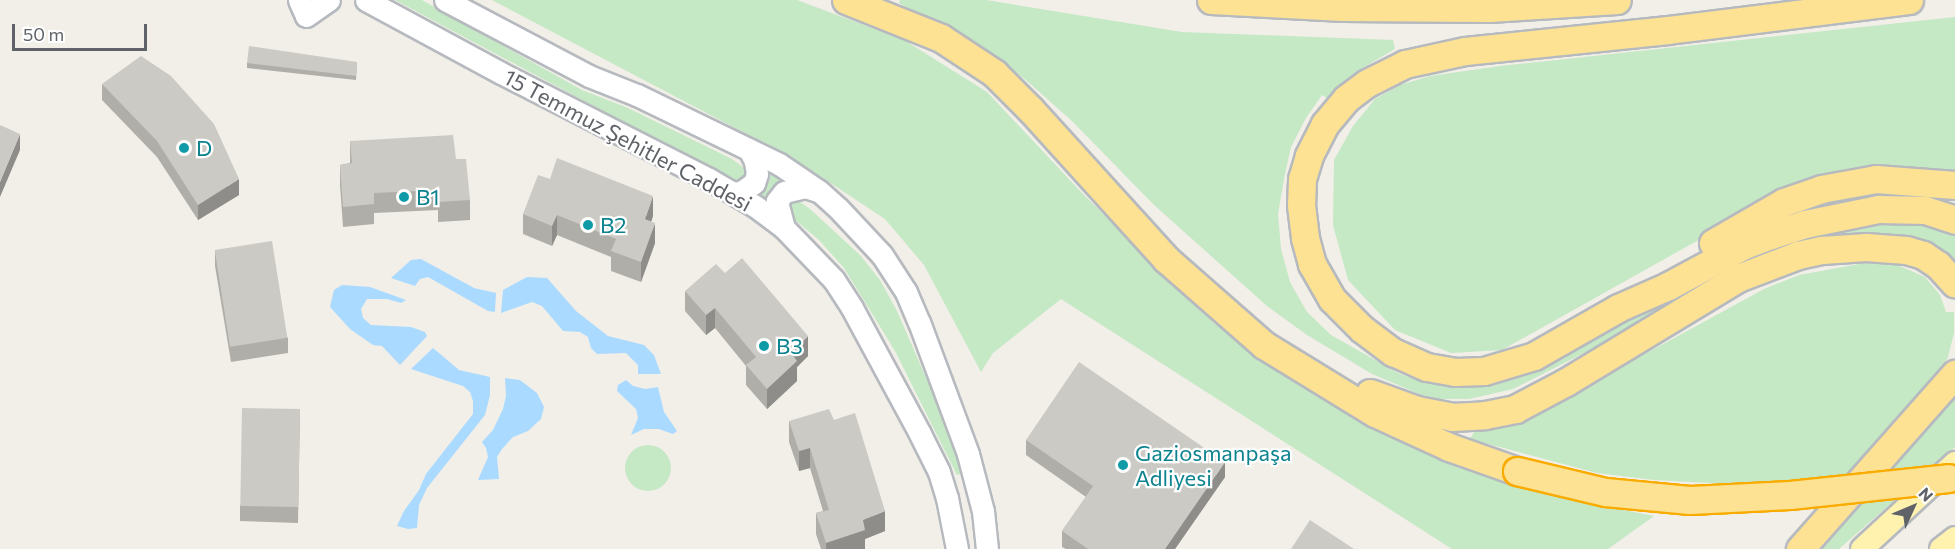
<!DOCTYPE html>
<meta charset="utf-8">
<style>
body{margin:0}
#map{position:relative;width:1955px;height:549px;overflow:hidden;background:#f1efe8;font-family:Commissioner,sans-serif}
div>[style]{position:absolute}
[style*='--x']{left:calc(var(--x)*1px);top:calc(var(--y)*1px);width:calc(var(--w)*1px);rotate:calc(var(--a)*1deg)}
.green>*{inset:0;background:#c5e8c5}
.round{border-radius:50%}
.water>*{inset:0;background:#aadaff}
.roads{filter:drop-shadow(2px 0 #b6babf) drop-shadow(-2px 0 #b6babf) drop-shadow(0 2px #b6babf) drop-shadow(0 -2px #b6babf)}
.secondary>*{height:21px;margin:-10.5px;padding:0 10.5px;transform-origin:10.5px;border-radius:10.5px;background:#fff}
.primary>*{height:22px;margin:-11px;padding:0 11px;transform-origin:11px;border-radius:11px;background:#fff2af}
.highway>*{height:27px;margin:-13.5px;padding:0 13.5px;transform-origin:13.5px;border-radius:13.5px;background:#fde293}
.bridges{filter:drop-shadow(2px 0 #f9ab00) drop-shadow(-2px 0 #f9ab00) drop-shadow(0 2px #f9ab00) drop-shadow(0 -2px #f9ab00)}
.highway-bridge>*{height:27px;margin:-13.5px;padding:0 13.5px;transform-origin:13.5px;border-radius:13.5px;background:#fde293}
.wall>*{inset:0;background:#afaea9}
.shaded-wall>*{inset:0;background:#8f8d8a}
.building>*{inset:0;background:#cccac5;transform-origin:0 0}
.dots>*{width:16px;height:16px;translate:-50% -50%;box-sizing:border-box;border:3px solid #fff;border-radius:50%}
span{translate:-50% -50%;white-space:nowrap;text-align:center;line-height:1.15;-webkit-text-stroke:4.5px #fff;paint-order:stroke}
.street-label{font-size:22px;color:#5f6368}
.culture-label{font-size:22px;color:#0d838f}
.left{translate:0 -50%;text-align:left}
.north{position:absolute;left:1883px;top:477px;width:60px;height:60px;-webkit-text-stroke:4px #fff;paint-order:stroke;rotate:46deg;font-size:16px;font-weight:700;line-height:24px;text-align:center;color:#5f6368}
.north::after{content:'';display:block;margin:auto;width:21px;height:27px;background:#5f6368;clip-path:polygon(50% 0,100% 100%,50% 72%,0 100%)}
.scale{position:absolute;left:12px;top:24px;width:135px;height:27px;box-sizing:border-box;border:3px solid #5f6368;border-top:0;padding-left:8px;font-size:18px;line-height:21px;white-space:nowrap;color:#5f6368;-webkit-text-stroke:4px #fff;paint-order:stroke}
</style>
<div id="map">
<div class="green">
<i style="clip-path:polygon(395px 0,422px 0,582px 90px,628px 108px,732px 159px,744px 168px,746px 176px,740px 182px,732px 180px)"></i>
<i style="clip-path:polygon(492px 0,797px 0,904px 40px,987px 92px,1082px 193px,1214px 323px,1325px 401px,1459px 468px,1562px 498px,1654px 516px,1608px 549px,1452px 549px,1061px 299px,993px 353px,981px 372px,924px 265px,885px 219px,794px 159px)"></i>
<i style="clip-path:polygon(900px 0,986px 0,1182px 32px,1393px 40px,1395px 49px,1359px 70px,1327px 98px,1322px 95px,1306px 118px,1291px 147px,1285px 174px,1278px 214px,1281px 249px,1290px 282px,1307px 312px,1331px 335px,1400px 374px,1427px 383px,1468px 387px,1518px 377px,1757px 248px,1872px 222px,1928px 223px,1955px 232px,1955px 265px,1880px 235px,1639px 325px,1513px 389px,1469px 399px,1438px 399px,1422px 395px,1372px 374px,1307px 335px,1267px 306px,1153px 204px,1072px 121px,1027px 81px,995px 56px,899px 3px)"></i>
<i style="clip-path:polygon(1955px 17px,1955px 177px,1880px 169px,1804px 181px,1502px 350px,1451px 353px,1395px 330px,1348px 280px,1333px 225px,1334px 160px,1353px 126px,1375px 99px,1400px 85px,1430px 76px,1500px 66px)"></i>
<i style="clip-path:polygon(769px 169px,784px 178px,774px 185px,768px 199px,760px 195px,770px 180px)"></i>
<i style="clip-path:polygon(796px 199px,810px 209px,860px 255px,880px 280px,897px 311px,934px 396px,962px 473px,957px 475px,895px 351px,844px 268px,819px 240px,788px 214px,786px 207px,791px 200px)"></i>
<i style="clip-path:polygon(1865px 263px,1895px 264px,1925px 277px,1940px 295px,1946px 312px,1954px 312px,1954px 333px,1948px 357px,1938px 375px,1851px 476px,1729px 484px,1654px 480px,1597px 473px,1470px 439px,1474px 432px,1535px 414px,1764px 289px,1799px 275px)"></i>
<i style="clip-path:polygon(1955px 394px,1955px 447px,1839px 549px,1817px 549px)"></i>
<i class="round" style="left:625px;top:445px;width:46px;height:46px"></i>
</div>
<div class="water">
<i style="clip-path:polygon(421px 259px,474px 288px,496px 293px,495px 312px,488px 311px,428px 277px,420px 279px,415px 286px,391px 278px,411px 260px)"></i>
<i style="clip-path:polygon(527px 277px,547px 278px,576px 311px,608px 336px,644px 345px,654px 355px,661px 374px,638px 374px,638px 365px,626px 353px,597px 354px,591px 348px,588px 337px,580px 332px,563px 331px,542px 306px,532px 302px,501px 313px,503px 290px)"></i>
<i style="clip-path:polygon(342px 285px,370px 287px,406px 300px,401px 303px,387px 299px,367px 299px,361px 309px,363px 318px,371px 325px,411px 327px,425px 332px,427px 336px,400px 365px,382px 346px,373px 345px,350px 329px,330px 307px,334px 290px)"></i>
<i style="clip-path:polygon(433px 348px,459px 370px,490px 377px,490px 395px,485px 415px,427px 488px,419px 505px,417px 528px,408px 529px,397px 526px,404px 511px,419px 490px,426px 474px,473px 414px,473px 401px,470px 392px,463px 386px,411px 369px)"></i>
<i style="clip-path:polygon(505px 378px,520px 380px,537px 393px,544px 407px,541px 419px,528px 431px,513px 437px,502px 449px,497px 457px,499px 479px,478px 480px,488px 457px,486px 448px,482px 442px,493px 430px,503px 409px,506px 396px)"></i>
<i style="clip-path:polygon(626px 380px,633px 386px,645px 389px,658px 387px,664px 412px,677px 431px,673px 434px,659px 429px,644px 429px,631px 435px,638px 418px,636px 409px,617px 391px,618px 385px)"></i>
</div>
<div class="roads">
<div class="secondary">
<i style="--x:299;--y:0;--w:17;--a:66"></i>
<i style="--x:306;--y:16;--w:28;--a:-35"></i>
<i style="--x:366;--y:0;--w:153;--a:28.4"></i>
<i style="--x:501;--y:73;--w:233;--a:27"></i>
<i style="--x:709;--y:179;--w:53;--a:30.4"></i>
<i style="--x:755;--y:206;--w:36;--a:37"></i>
<i style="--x:784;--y:228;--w:72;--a:46.1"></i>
<i style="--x:834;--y:280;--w:33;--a:57"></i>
<i style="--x:852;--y:308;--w:143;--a:61.6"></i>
<i style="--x:920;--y:434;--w:42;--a:63.4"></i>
<i style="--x:939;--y:472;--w:27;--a:73"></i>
<i style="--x:947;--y:498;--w:52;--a:78.9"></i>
<i style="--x:445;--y:0;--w:163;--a:27.8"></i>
<i style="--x:589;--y:76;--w:52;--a:21.6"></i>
<i style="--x:637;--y:95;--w:158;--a:25.9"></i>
<i style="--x:779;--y:164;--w:48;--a:34"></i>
<i style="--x:819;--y:191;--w:25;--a:42"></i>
<i style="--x:838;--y:208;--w:64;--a:46.9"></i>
<i style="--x:882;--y:255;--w:44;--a:57"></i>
<i style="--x:906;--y:292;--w:33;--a:67"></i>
<i style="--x:919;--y:322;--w:141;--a:69.6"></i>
<i style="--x:968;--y:454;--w:59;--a:75.3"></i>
<i style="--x:983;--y:511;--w:38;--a:84"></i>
<i style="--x:733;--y:193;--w:8;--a:-7"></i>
<i style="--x:741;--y:192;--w:16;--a:-35"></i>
<i style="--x:754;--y:183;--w:9;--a:-72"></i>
<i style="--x:757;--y:174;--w:13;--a:-99"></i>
<i style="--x:755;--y:161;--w:13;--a:-117"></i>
<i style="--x:784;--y:228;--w:28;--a:-105"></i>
<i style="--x:777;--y:201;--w:11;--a:-52"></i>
<i style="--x:784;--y:192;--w:22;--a:-13"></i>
<i style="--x:805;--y:187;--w:14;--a:17"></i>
</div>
<div class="primary">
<i style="--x:1862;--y:549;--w:127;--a:-42.8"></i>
<i style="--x:1941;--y:549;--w:18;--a:-38"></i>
</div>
<div class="highway">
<i style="--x:846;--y:0;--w:102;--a:21.8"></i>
<i style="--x:941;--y:38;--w:64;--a:33.4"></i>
<i style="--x:994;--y:73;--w:52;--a:45"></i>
<i style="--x:1031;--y:110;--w:201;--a:47.8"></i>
<i style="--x:1166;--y:259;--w:130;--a:41.3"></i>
<i style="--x:1264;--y:345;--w:130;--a:31.5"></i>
<i style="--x:1375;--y:413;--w:81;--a:24.7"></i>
<i style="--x:1449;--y:447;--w:72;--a:19.4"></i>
<i style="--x:1211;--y:0;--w:132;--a:3"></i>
<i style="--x:1343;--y:7;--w:146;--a:0.4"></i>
<i style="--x:1489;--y:8;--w:128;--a:-3.6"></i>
<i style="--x:1909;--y:0;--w:243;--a:172.9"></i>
<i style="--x:1668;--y:30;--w:204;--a:174.1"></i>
<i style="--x:1465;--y:51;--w:61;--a:167.8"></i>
<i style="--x:1405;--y:64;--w:42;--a:153.4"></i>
<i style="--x:1367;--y:83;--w:26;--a:143"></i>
<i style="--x:1346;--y:99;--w:33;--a:130"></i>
<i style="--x:1325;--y:124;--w:36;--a:117"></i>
<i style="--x:1309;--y:156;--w:24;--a:107"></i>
<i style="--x:1302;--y:179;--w:26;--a:92"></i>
<i style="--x:1301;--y:205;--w:33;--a:83"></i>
<i style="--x:1305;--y:238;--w:27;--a:75"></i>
<i style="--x:1312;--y:264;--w:40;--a:60.3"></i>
<i style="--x:1332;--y:299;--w:42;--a:45"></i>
<i style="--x:1362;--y:329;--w:39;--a:37"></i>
<i style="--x:1393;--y:352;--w:37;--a:24"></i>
<i style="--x:1427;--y:367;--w:28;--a:10"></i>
<i style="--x:1455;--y:372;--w:29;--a:-2"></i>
<i style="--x:1484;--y:371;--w:52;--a:-16.7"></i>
<i style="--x:1534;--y:356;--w:97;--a:-29.7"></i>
<i style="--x:1618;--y:308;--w:55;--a:-23.7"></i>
<i style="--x:1668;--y:286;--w:84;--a:-28.4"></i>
<i style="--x:1742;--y:246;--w:31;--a:-21"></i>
<i style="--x:1771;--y:235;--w:36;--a:-18"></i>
<i style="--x:1805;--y:224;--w:76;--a:-11.5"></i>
<i style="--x:1879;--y:209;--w:46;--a:1.2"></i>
<i style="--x:1925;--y:210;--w:32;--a:18"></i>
<i style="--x:1713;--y:243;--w:82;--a:-30"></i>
<i style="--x:1784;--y:202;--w:39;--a:-19"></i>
<i style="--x:1821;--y:189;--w:56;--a:-10.3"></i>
<i style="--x:1876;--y:179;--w:79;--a:4.3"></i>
<i style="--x:1370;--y:393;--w:50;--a:19.9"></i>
<i style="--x:1417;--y:410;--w:36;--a:11"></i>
<i style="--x:1452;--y:417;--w:33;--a:-3"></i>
<i style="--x:1485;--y:415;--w:31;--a:-11"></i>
<i style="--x:1515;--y:409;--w:58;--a:-27.9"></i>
<i style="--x:1566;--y:382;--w:201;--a:-31.2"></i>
<i style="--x:1738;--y:278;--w:64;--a:-21"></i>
<i style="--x:1798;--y:255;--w:25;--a:-12"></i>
<i style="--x:1822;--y:250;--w:44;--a:-3.9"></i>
<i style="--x:1866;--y:247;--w:40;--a:4.3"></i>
<i style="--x:1906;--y:250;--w:18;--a:16"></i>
<i style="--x:1923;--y:255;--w:18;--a:34"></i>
<i style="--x:1938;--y:265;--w:25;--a:48"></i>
<i style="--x:1800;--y:549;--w:234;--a:-48.5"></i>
</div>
</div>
<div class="bridges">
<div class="highway-bridge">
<i style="--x:1517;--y:471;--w:90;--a:13.4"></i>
<i style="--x:1605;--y:492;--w:85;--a:5.4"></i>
<i style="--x:1690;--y:500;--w:100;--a:-2.9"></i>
<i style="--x:1790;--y:495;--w:159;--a:-6.1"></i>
</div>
</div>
<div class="wall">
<i style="clip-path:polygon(357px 62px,356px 80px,247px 68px,247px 63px)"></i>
<i style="clip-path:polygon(102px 84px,239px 195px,198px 220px,157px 157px,102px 100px)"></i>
<i style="clip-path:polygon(350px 141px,456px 159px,470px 200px,470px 220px,438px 222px,438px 210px,374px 213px,374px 224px,343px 227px,340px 185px,340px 165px,350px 163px)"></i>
<i style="clip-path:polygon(523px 214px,653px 216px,651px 222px,655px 243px,641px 282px,611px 271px,611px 257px,557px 235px,552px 246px,523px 234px)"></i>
<i style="clip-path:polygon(215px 250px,288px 338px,288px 353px,231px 362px,215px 266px)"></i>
<i style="clip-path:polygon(685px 291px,808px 356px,797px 367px,797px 381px,767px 409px,746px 385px,746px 366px,715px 328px,706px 335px,685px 311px)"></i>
<i style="clip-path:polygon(300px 409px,298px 523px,240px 521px,240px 506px)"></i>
<i style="clip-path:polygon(789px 421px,885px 531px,865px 539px,865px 549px,821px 549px,816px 534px,816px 513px,823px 511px,810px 468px,799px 471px,789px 442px)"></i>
<i style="clip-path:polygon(1026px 440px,1225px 477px,1175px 549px,1066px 549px,1062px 547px,1062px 531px,1086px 497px,1026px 455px)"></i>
</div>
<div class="shaded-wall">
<i style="clip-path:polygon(20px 134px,20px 150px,0 197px,0 182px)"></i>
<i style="clip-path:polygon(239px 179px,239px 195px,198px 220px,198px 205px)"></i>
<i style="clip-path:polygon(653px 196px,653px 216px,645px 239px,645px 219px)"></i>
<i style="clip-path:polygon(557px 215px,557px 235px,552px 246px,552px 226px)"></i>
<i style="clip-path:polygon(655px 223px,655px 243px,641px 282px,641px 262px)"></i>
<i style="clip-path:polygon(715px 308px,715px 328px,706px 335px,706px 315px)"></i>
<i style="clip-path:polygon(808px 336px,808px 356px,797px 367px,797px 381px,767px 409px,767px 389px,791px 353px)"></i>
<i style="clip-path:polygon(810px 448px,810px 468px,799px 471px,799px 451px)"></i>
<i style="clip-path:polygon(1225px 462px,1225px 477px,1175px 549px,1165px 549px)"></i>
<i style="clip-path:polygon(885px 511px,885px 531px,865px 539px,865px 549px,826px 549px,826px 543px,863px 520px)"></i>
</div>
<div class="building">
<i style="clip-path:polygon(249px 46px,357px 62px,356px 76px,247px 63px)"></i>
<i style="clip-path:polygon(141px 56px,171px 76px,214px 124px,239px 179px,198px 205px,157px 141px,102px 84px)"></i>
<i style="clip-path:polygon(0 125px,20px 134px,0 182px)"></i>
<i style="clip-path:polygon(453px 135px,456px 159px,466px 159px,470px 200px,438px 202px,438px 190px,374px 193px,374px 204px,343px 207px,340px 165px,352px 163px,350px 141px)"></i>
<i style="clip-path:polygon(557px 158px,653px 196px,645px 219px,655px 223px,641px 262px,611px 251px,616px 239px,557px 215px,552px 226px,523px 214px,538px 175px,550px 179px)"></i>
<i style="left:272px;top:241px;width:98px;height:58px;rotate:81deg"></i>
<i style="clip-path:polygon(742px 258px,808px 336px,791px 353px,797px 361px,767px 389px,746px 365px,756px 357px,715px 308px,706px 315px,685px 291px,716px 264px,725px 273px)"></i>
<i style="clip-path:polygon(1079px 362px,1225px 462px,1165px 549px,1088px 549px,1062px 531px,1093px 486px,1026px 440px)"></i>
<i style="left:242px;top:408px;width:58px;height:98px;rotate:1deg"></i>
<i style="clip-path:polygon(829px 409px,834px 420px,855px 413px,885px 511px,863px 520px,865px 530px,826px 543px,816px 513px,829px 510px,810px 448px,799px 451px,789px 421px)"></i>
<i style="clip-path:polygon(1310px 520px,1354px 549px,1291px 549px)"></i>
</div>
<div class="dots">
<i style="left:184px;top:148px;background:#0f9aa8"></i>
<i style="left:404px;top:197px;background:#0f9aa8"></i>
<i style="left:588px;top:225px;background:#0f9aa8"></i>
<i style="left:764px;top:346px;background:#0f9aa8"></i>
<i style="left:1123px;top:465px;background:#0f9aa8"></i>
</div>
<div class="street-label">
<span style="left:628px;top:140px;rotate:28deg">15 Temmuz Şehitler Caddesi</span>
</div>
<div class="culture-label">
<span class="left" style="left:196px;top:148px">D</span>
<span class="left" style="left:416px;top:197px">B1</span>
<span class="left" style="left:600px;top:225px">B2</span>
<span class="left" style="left:776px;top:346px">B3</span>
<span class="left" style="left:1135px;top:465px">Gaziosmanpaşa<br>Adliyesi</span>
</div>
<div class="north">N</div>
<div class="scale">50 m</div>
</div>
